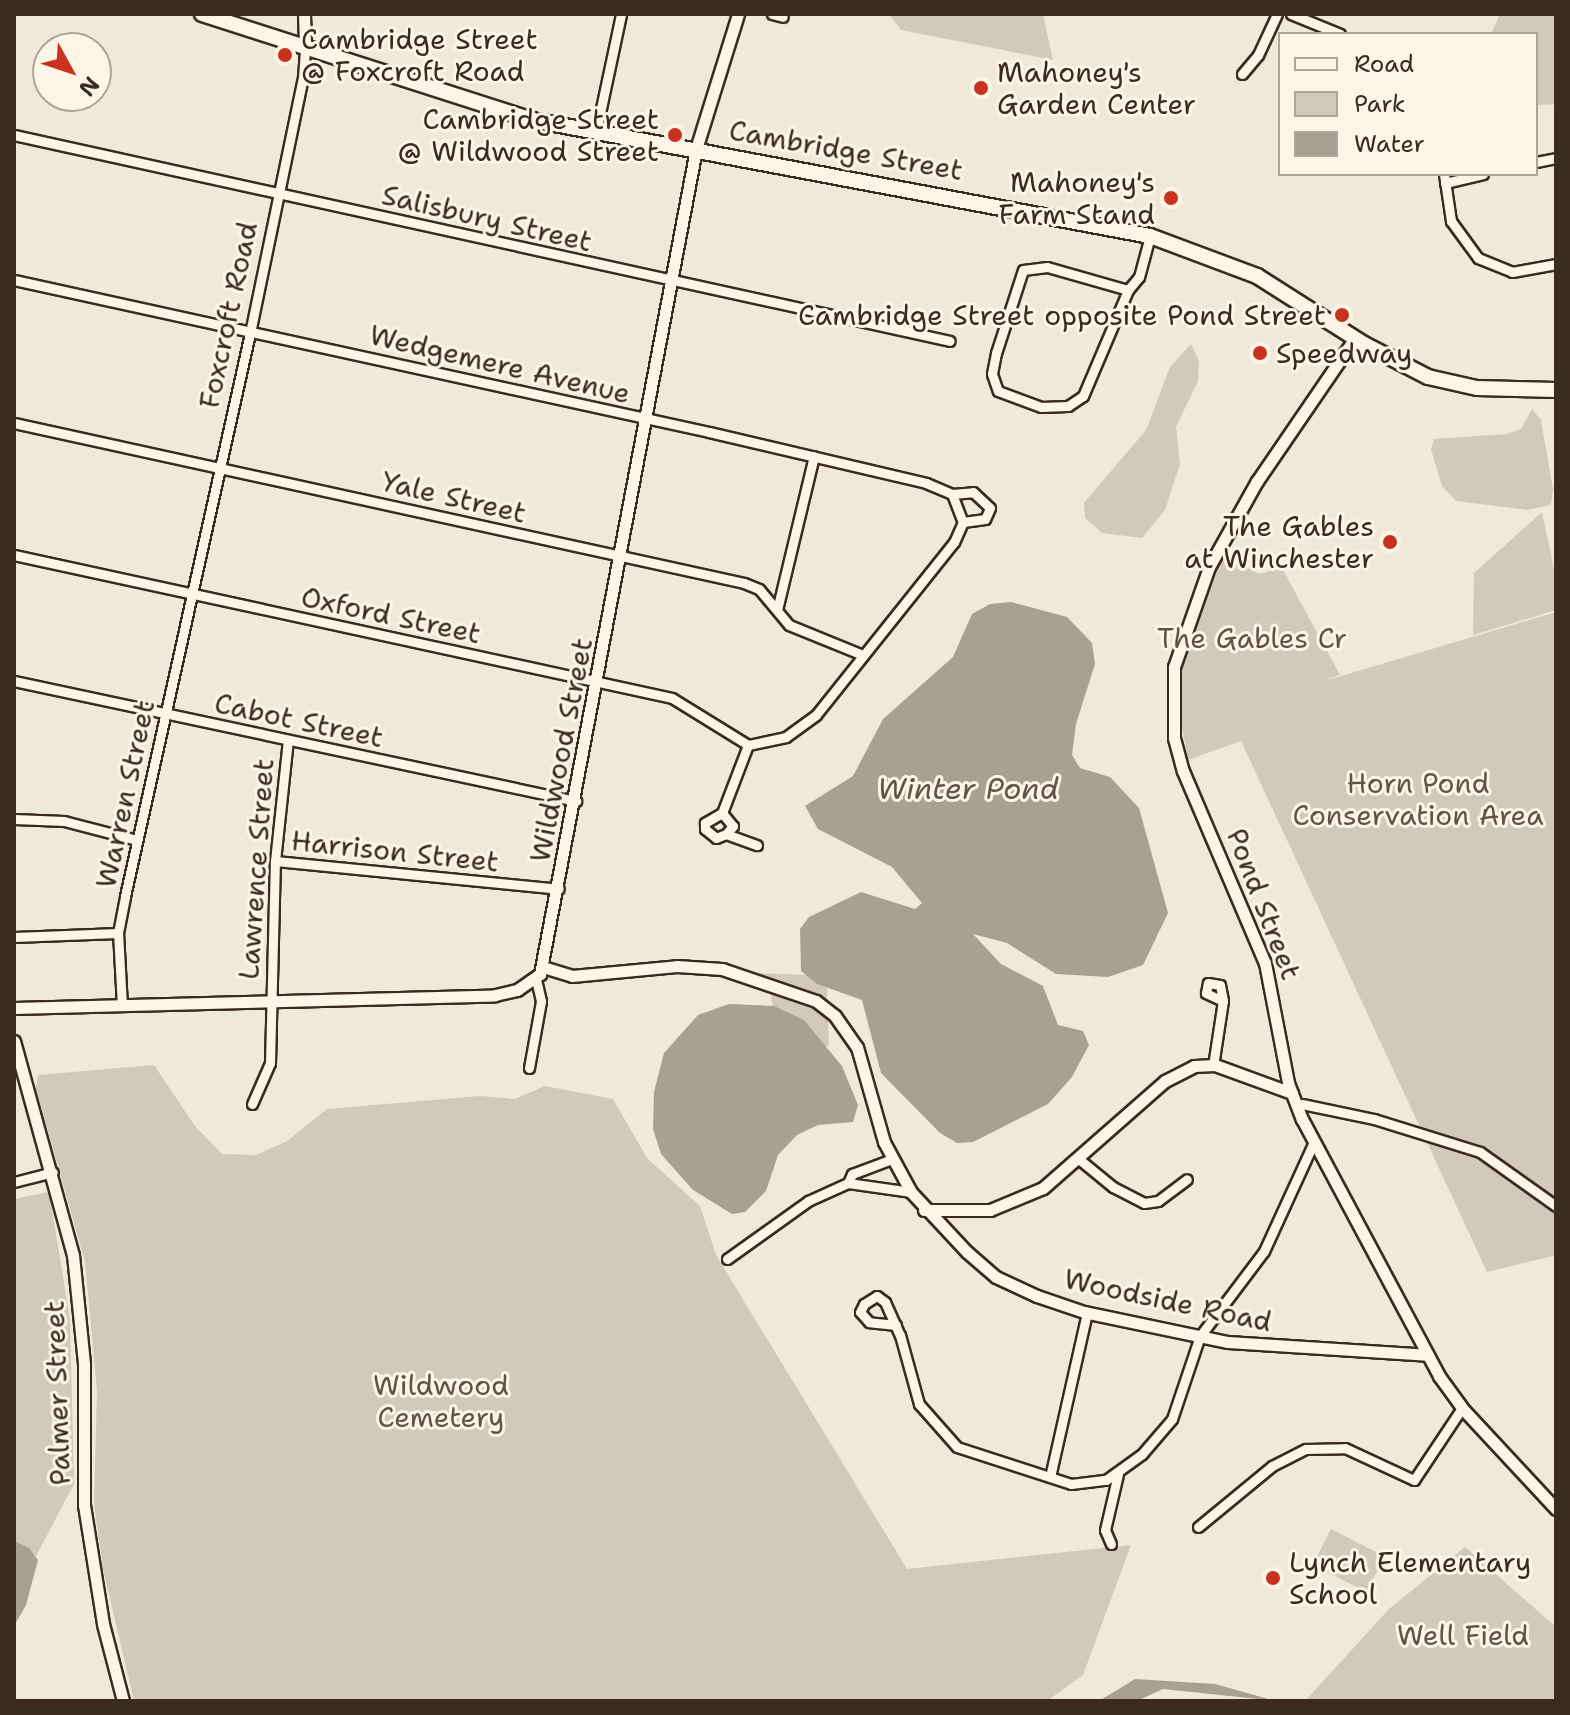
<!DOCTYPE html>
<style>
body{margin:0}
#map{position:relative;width:1570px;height:1715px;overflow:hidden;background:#f0e9d9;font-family:"Shantell Sans",sans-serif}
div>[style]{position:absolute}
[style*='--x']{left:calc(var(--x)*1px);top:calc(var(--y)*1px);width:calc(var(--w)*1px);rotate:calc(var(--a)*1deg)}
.green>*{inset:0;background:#d2c9ba;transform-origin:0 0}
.water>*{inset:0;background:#aaa091}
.roads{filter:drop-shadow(2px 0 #3b2a1e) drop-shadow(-2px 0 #3b2a1e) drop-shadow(0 2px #3b2a1e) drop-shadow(0 -2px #3b2a1e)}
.minor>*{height:9px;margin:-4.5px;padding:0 4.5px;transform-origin:4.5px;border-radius:4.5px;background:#fcf5e5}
.tertiary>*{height:11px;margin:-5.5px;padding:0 5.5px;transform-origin:5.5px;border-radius:5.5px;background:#fcf5e5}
.trunk>*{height:14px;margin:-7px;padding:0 7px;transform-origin:7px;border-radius:7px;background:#fcf5e5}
.dots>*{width:22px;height:22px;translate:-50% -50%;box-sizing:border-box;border:4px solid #fcf5e5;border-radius:50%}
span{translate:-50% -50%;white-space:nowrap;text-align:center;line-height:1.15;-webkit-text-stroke:6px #fcf5e5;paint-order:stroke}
.poi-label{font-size:28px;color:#3b2a1e}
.left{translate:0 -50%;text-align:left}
.right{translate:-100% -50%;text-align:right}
.street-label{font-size:28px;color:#3b2a1e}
.park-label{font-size:28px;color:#615245}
.water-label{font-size:30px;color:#625346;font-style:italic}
.frame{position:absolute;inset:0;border:16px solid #3b2a1e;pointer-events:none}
.legend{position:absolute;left:1278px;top:32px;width:260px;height:144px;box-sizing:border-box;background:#fcf5e5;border:2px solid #afa495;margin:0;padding:10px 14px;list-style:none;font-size:24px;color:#3b2a1e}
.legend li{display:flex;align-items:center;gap:16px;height:40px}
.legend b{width:40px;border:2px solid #afa495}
.north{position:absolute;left:32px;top:32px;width:80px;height:80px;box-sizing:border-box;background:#fcf5e5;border:2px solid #afa495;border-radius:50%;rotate:130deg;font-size:22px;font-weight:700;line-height:32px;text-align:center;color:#3b2a1e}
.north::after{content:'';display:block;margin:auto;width:28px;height:36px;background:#c8321e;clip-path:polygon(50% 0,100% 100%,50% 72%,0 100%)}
</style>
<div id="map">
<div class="green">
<i style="clip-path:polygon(889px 14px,1043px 14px,1053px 60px,901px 30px)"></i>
<i style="clip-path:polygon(1500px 14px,1556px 14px,1556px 104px,1536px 105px,1536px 34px,1491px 34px)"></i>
<i style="clip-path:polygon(1191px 344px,1199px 361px,1198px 381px,1176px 427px,1180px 464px,1165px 510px,1142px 538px,1102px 533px,1085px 518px,1084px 503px,1146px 430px,1170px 367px)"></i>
<i style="clip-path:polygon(1532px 409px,1541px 420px,1553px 489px,1551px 505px,1527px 510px,1456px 501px,1442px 486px,1431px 449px,1434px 439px,1507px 434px,1521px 429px)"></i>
<i style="clip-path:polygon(1542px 512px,1556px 579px,1556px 610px,1473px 635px,1474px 573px)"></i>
<i style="clip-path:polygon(1223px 555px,1259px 574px,1282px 568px,1340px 675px,1321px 682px,1556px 612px,1556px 1255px,1487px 1272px,1241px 741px,1188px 760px,1178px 707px,1181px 670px)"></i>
<i style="clip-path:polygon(754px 973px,809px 975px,827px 988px,829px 1046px,808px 1047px,773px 1009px,770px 987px)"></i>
<i style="clip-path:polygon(154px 1065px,195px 1126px,222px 1154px,256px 1155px,287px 1141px,327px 1109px,480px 1096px,515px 1099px,545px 1086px,613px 1099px,647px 1158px,700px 1206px,716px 1255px,907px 1569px,1131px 1545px,1083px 1675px,1047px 1701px,134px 1701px,103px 1569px,94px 1504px,97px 1390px,85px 1262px,36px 1089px,38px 1075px)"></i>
<i style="clip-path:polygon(49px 1192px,70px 1319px,74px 1484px,36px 1556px,14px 1541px,14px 1199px)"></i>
<i style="left:1331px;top:1529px;width:60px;height:40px;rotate:27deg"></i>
<i style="clip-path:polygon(1465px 1547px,1556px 1627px,1556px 1701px,1305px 1701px,1389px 1609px)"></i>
</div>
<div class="water">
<i style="clip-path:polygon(1011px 602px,1067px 617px,1092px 643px,1095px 664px,1076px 724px,1072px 755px,1080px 768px,1110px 777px,1139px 808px,1168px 913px,1143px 965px,1108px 977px,1056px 974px,1007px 943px,973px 934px,1001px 964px,1043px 986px,1058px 1025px,1083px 1031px,1089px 1045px,1072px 1077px,1048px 1104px,973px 1142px,957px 1143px,940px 1133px,881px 1073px,862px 1000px,817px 984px,801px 971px,800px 929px,809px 917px,861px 892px,915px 909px,922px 903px,892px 867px,818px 829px,805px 806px,853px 776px,883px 719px,953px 657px,972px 614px,990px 604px)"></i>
<i style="clip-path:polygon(729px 1004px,774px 1006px,804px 1020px,842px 1066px,858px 1105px,853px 1122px,818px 1125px,797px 1135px,778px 1155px,766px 1191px,745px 1212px,732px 1214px,693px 1190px,661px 1154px,653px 1129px,654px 1092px,664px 1053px,698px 1015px)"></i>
<i style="clip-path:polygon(14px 1541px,29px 1548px,38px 1560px,26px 1605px,14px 1626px)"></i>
<i style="clip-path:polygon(1135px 1679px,1215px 1684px,1276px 1701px,1163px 1689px,1137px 1701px,1099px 1701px)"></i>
</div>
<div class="roads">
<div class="minor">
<i style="--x:772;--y:14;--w:11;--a:15"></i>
<i style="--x:1291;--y:14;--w:53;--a:22.2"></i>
<i style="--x:1242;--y:74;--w:25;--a:-50"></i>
<i style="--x:1258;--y:55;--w:45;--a:-65.1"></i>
<i style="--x:596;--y:132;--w:121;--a:-78"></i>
<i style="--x:14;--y:135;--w:958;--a:12.41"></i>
<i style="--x:1536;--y:162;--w:20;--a:-11"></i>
<i style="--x:1444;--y:174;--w:48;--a:81.5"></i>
<i style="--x:1451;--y:221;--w:46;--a:53.9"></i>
<i style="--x:1478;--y:258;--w:37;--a:22"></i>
<i style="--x:1512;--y:272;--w:45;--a:-10.3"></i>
<i style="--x:1445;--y:183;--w:39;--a:-13"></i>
<i style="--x:14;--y:280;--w:711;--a:12.34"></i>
<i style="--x:709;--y:432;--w:223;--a:13.2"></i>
<i style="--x:926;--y:483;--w:28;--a:23"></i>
<i style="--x:952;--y:494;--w:30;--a:69"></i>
<i style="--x:963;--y:522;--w:22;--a:114"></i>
<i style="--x:954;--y:542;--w:221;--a:128.6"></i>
<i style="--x:816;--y:715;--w:37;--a:144"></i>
<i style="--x:786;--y:737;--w:39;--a:168"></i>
<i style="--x:748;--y:745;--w:73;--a:110.9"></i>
<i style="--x:722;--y:813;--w:17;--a:50"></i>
<i style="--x:733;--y:826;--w:11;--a:131"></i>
<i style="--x:726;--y:834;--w:33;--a:20"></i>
<i style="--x:1128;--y:290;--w:84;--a:-164.1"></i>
<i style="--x:1047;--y:267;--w:24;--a:173"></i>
<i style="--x:1023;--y:270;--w:87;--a:108"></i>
<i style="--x:996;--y:353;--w:21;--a:101"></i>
<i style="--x:992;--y:374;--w:18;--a:71"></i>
<i style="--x:998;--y:391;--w:46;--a:20.4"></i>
<i style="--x:1041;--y:407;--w:27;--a:-2"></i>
<i style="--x:1068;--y:406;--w:18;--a:-34"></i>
<i style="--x:1083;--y:396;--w:115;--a:-67"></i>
<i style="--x:1128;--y:290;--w:17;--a:-50"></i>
<i style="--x:1139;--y:277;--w:42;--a:-75"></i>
<i style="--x:14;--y:423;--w:747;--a:12.36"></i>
<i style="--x:744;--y:583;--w:16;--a:22"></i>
<i style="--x:759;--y:589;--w:47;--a:50.2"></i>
<i style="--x:789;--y:625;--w:80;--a:22.1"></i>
<i style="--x:952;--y:494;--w:21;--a:-5"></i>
<i style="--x:973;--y:492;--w:23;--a:43"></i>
<i style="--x:990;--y:508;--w:12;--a:114"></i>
<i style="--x:985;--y:519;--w:22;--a:172"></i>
<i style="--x:14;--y:555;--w:673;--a:12.26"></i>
<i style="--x:672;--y:698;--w:89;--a:31.7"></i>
<i style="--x:777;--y:610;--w:158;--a:-76.5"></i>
<i style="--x:14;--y:681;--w:575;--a:12.05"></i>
<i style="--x:722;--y:813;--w:20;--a:150"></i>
<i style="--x:705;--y:823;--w:6;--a:90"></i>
<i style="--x:705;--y:829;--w:14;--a:39"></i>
<i style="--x:716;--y:838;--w:11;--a:-22"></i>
<i style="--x:14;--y:819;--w:50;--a:2.3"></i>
<i style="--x:64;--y:821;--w:75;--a:14.6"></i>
<i style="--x:275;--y:861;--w:285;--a:5.6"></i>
<i style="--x:14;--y:937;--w:104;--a:-2.2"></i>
<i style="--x:122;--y:1006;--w:73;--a:-93.1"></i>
<i style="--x:118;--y:933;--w:38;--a:-79"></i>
<i style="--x:125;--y:896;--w:577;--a:-77.48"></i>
<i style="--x:250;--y:333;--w:260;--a:-78.3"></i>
<i style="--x:303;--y:78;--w:31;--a:-86"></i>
<i style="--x:1213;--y:1066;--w:66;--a:-81.3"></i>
<i style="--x:1223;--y:1001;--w:19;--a:-155"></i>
<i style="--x:1206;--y:993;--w:10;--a:-79"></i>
<i style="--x:1208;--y:983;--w:12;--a:9"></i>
<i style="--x:1220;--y:985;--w:16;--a:79"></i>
<i style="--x:529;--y:1068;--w:68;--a:-79.8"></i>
<i style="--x:541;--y:1001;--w:23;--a:-103"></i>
<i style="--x:252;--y:1104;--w:45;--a:-66.3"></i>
<i style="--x:270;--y:1063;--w:202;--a:-88.6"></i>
<i style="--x:275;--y:861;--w:122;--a:-83.9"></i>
<i style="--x:1302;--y:1104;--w:74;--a:11.8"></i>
<i style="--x:1374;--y:1119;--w:111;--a:17.3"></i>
<i style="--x:1480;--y:1152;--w:93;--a:35.4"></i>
<i style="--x:1080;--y:1160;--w:43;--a:39.3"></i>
<i style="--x:1113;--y:1187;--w:35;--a:27"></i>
<i style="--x:1144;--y:1203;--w:14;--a:-8"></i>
<i style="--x:1158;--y:1201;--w:36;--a:-37"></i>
<i style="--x:14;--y:1182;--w:40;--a:-14.4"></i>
<i style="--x:848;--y:1183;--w:64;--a:8.1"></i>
<i style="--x:727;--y:1259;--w:100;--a:-35.6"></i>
<i style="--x:808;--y:1201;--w:44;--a:-24.2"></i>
<i style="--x:848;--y:1183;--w:10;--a:-66"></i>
<i style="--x:852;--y:1174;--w:43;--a:-20.6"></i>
<i style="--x:896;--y:1325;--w:27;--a:-174"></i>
<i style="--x:869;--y:1322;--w:13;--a:-132"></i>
<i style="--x:860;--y:1312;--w:9;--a:-63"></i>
<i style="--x:864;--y:1304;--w:15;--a:-32"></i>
<i style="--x:877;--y:1296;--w:10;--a:37"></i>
<i style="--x:885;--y:1302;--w:36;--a:66"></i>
<i style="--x:900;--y:1335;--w:72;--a:74.6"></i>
<i style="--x:919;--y:1404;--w:57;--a:48.5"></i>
<i style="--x:957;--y:1447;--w:120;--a:18"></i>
<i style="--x:1071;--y:1484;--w:35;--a:-7"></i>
<i style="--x:1106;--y:1480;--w:44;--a:-35.8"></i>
<i style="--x:1142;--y:1454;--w:46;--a:-49.4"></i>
<i style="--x:1172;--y:1419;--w:88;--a:-71.4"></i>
<i style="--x:1200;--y:1336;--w:106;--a:-53"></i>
<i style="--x:1264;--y:1251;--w:120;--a:-65.4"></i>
<i style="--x:1050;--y:1477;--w:168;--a:-77.3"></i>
<i style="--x:1198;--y:1527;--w:96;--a:-39.5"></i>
<i style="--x:1272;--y:1466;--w:38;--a:-27"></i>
<i style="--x:1306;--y:1449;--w:39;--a:-1"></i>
<i style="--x:1345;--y:1448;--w:76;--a:24.9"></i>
<i style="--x:1414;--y:1480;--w:87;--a:-56.3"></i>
<i style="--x:1111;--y:1544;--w:15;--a:-113"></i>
<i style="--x:1105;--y:1530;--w:57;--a:-76.9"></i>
</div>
<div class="tertiary">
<i style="--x:304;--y:14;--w:33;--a:88"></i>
<i style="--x:1355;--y:338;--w:173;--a:124.4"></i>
<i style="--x:1257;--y:481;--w:98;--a:119.2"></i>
<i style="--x:1209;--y:567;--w:106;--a:109.3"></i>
<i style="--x:1174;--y:667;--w:71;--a:90"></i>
<i style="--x:1174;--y:738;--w:34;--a:75"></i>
<i style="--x:1183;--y:771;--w:209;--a:66.9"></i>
<i style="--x:1265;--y:963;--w:122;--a:79.1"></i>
<i style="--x:1288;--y:1083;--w:39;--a:69"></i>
<i style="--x:1302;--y:1119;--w:291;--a:61.9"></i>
<i style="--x:1439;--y:1376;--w:39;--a:54"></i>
<i style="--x:1462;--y:1408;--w:138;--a:47.1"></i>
<i style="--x:543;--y:967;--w:30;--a:17"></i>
<i style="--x:572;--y:976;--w:105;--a:-5.4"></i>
<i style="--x:677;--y:966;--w:45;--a:3.8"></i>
<i style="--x:722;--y:969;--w:99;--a:18.8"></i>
<i style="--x:816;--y:1001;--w:24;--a:38"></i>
<i style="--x:835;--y:1016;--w:38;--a:55"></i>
<i style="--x:857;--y:1047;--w:99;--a:74.1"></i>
<i style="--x:884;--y:1142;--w:57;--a:61.6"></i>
<i style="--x:911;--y:1192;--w:82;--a:47"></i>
<i style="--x:967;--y:1252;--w:38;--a:41"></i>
<i style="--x:996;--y:1277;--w:45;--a:24.9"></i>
<i style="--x:1037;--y:1296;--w:50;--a:18.8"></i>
<i style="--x:1084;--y:1312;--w:147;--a:11.8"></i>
<i style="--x:1228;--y:1342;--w:199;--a:3.7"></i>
<i style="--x:14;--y:1008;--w:481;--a:-1.5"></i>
<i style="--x:495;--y:995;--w:23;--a:-13"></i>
<i style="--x:517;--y:990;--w:28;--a:-35"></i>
<i style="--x:540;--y:974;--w:840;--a:-79.29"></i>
<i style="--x:696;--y:149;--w:141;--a:-72.7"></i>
<i style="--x:14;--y:1041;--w:222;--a:74.6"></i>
<i style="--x:73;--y:1255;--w:110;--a:84.2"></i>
<i style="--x:84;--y:1364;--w:141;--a:90"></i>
<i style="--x:84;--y:1505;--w:121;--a:80.9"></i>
<i style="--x:103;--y:1624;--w:80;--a:75.4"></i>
<i style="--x:924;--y:1210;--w:66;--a:0"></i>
<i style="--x:990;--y:1210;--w:57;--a:-22.5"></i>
<i style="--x:1043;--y:1188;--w:162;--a:-41.3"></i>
<i style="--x:1165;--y:1081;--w:33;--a:-27"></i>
<i style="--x:1194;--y:1066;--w:21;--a:-3"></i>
<i style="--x:1215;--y:1065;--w:82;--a:20"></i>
</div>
<div class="trunk">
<i style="--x:202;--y:14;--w:348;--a:17.8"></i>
<i style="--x:533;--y:120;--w:628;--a:10.65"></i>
<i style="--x:1150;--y:236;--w:114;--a:20.5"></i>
<i style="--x:1257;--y:276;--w:127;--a:32.4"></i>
<i style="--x:1364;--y:344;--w:72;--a:27.3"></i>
<i style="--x:1428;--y:377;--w:50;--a:12.7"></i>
<i style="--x:1477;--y:388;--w:79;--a:1.5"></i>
</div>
</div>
<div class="dots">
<i style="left:285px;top:55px;background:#c8321e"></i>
<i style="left:981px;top:88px;background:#c8321e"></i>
<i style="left:675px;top:135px;background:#c8321e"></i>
<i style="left:1171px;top:198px;background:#c8321e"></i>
<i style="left:1342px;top:315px;background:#c8321e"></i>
<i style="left:1260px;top:353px;background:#c8321e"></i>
<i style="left:1390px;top:542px;background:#c8321e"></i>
<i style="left:1273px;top:1578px;background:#c8321e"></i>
</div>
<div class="poi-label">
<span class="left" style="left:301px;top:55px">Cambridge Street<br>@ Foxcroft Road</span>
<span class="left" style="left:997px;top:88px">Mahoney's<br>Garden Center</span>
<span class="right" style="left:659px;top:135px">Cambridge Street<br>@ Wildwood Street</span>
<span class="right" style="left:1155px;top:198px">Mahoney's<br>Farm Stand</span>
<span class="right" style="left:1326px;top:315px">Cambridge Street opposite Pond Street</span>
<span class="left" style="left:1276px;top:353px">Speedway</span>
<span class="right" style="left:1374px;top:542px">The Gables<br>at Winchester</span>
<span class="left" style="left:1289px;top:1578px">Lynch Elementary<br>School</span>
</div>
<div class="street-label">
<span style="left:846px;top:150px;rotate:10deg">Cambridge Street</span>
<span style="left:487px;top:218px;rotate:13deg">Salisbury Street</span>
<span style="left:228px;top:315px;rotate:-78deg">Foxcroft Road</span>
<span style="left:500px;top:364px;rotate:13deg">Wedgemere Avenue</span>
<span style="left:454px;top:497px;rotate:13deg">Yale Street</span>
<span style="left:391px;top:615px;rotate:12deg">Oxford Street</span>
<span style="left:299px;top:720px;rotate:12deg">Cabot Street</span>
<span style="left:561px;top:750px;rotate:-79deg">Wildwood Street</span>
<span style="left:125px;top:794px;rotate:-78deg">Warren Street</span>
<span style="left:395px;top:851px;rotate:6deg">Harrison Street</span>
<span style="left:256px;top:869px;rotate:-86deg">Lawrence Street</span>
<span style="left:1264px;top:904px;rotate:69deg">Pond Street</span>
<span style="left:1168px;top:1300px;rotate:12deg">Woodside Road</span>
<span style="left:57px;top:1393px;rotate:-92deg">Palmer Street</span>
</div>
<div class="park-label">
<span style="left:1252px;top:638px">The Gables Cr</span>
<span style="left:1418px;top:799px">Horn Pond<br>Conservation Area</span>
<span style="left:441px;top:1401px">Wildwood<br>Cemetery</span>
<span style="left:1463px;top:1635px">Well Field</span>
</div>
<div class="water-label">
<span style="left:968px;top:789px">Winter Pond</span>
</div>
<div class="frame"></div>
<ul class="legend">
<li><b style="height:10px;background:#fcf5e5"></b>Road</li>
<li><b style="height:22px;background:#d2c9ba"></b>Park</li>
<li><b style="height:22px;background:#aaa091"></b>Water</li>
</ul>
<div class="north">N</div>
</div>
